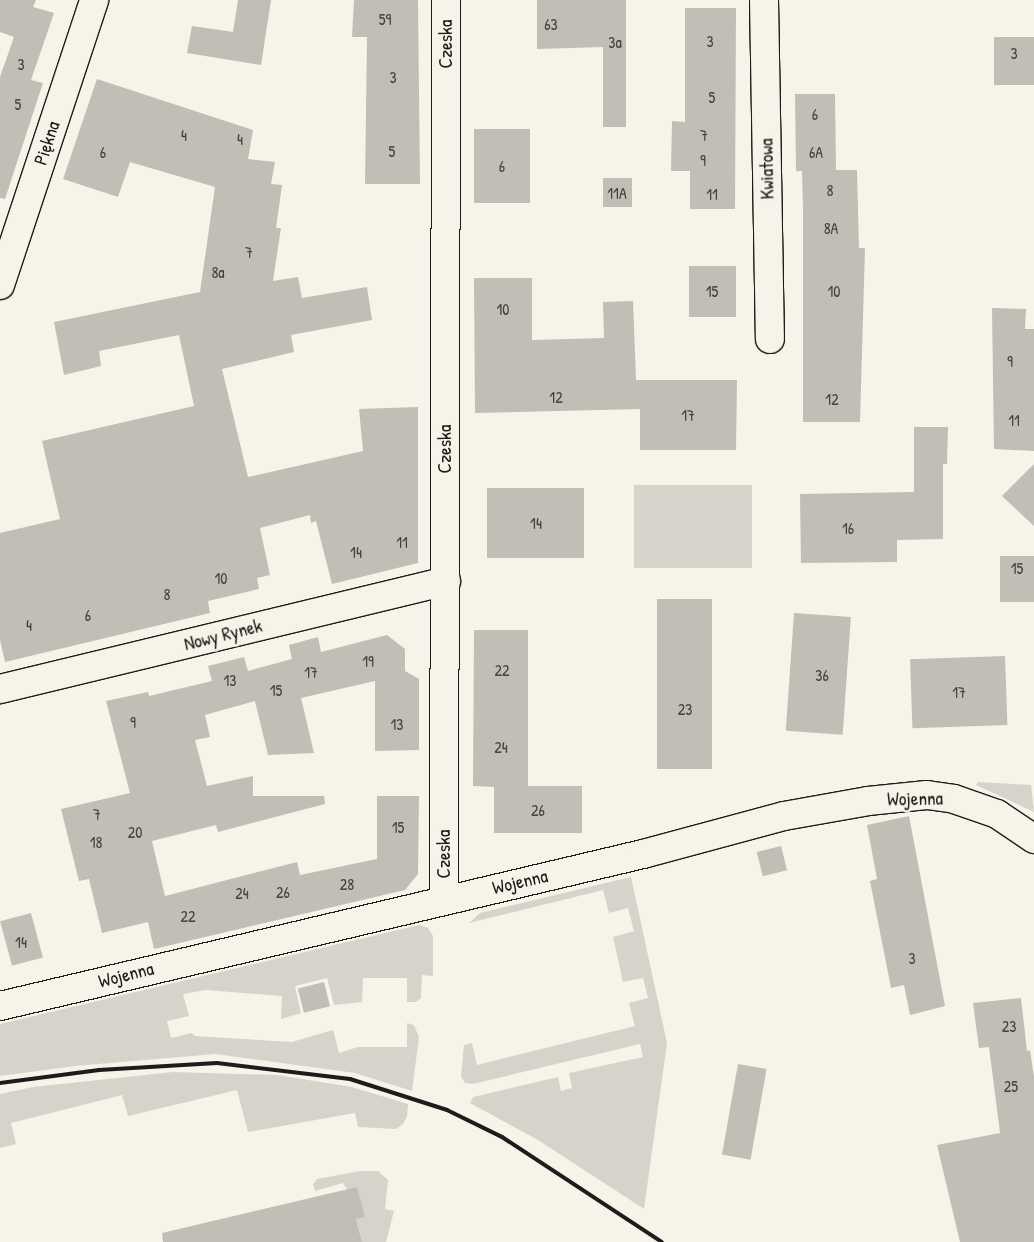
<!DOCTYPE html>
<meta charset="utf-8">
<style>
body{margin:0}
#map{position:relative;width:1034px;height:1242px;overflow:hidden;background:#f7f3e8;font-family:"Patrick Hand",sans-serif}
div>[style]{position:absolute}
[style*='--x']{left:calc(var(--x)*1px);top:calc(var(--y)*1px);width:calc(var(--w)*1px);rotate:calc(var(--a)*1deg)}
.green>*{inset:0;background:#d7d3cb;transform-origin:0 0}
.building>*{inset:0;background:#c0beb5;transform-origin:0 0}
.roads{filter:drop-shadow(1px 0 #1c1c1c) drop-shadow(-1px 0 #1c1c1c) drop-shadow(0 1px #1c1c1c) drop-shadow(0 -1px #1c1c1c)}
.minor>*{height:28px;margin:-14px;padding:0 14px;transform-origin:14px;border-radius:14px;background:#f7f3e8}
.rail>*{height:4px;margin:-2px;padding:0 2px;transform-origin:2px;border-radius:2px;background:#1c1c1c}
span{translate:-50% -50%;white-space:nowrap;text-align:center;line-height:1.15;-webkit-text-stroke:5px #f7f3e8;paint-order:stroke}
.number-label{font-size:16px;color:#454442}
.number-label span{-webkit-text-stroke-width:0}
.street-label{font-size:19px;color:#1c1c1c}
</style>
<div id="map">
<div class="green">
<i style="left:634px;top:485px;width:118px;height:83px"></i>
<i style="clip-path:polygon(978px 782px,1031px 785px,1034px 812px,976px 785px)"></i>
<i style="clip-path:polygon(631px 877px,667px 1043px,644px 1209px,538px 1140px,470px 1103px,473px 1097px,558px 1077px,561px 1091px,572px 1088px,569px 1073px,643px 1057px,640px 1044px,473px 1084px,465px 1083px,461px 1077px,464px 1045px,472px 1043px,477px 1065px,635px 1026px,629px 1003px,648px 998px,643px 978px,623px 982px,613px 937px,634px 931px,628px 908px,609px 913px,603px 890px,469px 923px,480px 913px)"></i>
<i style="clip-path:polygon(419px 925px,428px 928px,433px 936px,433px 976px,422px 975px,421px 998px,416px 1002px,407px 1002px,407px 978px,363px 978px,362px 1002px,334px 1005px,327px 978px,295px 986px,301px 1013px,281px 1019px,282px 996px,206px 990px,183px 994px,189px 1016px,167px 1021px,171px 1038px,192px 1033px,195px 1036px,292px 1042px,333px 1030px,339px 1053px,358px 1047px,407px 1047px,407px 1023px,414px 1025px,419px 1037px,412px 1091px,355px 1073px,215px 1054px,75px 1066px,0 1076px,0 1024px)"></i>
<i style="clip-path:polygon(173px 1072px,277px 1075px,352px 1087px,408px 1104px,407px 1116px,403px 1124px,396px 1129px,358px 1127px,355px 1113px,248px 1132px,237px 1090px,128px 1116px,122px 1095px,11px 1123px,16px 1144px,0 1148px,0 1094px,33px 1087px)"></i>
<i style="clip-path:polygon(360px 1171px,378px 1171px,388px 1180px,385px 1209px,394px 1211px,386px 1242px,362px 1242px,356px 1219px,364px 1217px,343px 1183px,315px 1191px,313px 1184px,317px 1179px)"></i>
</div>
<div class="building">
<i style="clip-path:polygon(0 0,36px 0,33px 7px,54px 13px,31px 80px,43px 83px,5px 199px,0 198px,0 77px,14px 37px,0 32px)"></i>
<i style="clip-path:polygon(238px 0,271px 0,261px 65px,187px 53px,192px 26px,233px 32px)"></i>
<i style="clip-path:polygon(354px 0,418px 0,420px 184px,365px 184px,367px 37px,352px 37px)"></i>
<i style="clip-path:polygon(537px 0,626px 0,626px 127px,603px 127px,603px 47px,537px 49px)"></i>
<i style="clip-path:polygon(685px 8px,736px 8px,735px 209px,690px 209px,690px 171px,671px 171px,672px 121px,685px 122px)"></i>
<i style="left:994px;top:37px;width:40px;height:48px"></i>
<i style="clip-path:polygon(97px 79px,253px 130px,248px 159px,275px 162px,271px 184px,282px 185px,276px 228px,281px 228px,273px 281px,298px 277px,302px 298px,367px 287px,372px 320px,291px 335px,294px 352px,222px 369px,248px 477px,363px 451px,359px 409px,418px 407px,418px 563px,332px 584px,316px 521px,311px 523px,310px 515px,260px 528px,270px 575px,257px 578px,259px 589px,208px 601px,210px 613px,5px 662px,0 640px,0 533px,60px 519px,42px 441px,194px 406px,179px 335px,99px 351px,101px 366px,64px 375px,54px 322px,200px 292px,215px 187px,130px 162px,118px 197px,63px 179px)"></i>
<i style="clip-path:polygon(795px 94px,835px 94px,836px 170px,857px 170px,859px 248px,865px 248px,860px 422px,803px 422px,803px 209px,802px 171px,796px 171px)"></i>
<i style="left:530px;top:129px;width:74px;height:56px;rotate:90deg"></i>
<i style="left:603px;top:178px;width:29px;height:29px"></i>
<i style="left:689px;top:266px;width:47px;height:51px"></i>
<i style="clip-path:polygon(474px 278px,532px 278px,532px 340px,604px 338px,603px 302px,633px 301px,636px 380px,737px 380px,736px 450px,640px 450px,640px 409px,475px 413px)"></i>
<i style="clip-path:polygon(992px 308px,1026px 309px,1025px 329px,1034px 329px,1034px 451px,994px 449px)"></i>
<i style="clip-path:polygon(914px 427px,948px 427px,947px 464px,943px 464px,943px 539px,897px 540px,897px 562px,801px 563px,800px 494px,914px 492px)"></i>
<i style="clip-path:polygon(1034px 464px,1034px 526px,1002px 496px)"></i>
<i style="left:487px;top:488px;width:97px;height:70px"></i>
<i style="left:1000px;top:556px;width:34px;height:46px"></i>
<i style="left:657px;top:599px;width:55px;height:170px"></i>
<i style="left:794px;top:613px;width:57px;height:118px;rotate:4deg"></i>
<i style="clip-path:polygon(474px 630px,528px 630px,528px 786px,582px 786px,582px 833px,494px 833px,494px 787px,473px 786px)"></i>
<i style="clip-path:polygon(387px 635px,405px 649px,405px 671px,419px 679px,419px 750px,375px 751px,375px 681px,301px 698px,314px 753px,268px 755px,255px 701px,205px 715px,210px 737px,195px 740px,207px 786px,253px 776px,253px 796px,324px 796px,325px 804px,218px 832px,216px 825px,152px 841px,165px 896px,297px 862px,300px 875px,377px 859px,377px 796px,419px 796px,418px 874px,405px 890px,154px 949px,148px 922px,102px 933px,89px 879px,79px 881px,61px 809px,130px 793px,106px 701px,148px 692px,149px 696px,212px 681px,208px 666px,244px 657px,248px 671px,292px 659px,289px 645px,318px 637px,321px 652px)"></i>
<i style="left:1005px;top:656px;width:69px;height:95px;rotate:88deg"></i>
<i style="clip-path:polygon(909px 816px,945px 1006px,910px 1015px,904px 985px,891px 988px,870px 881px,877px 879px,867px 825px)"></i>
<i style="left:781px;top:846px;width:25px;height:25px;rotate:76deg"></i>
<i style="left:31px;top:913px;width:46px;height:32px;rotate:75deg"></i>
<i style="left:324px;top:982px;width:25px;height:27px;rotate:76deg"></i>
<i style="clip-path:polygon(1021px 998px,1027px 1051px,1030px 1050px,1034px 1077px,1034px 1242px,960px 1242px,937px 1145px,1000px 1133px,989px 1047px,979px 1048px,973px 1003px)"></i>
<i style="left:738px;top:1064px;width:29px;height:92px;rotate:10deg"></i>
<i style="clip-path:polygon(357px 1187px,365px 1217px,356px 1219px,362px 1242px,163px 1242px,162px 1233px)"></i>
</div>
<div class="roads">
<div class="minor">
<i style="--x:764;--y:0;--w:339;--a:89"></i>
<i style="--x:0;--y:285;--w:300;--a:-71.7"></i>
<i style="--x:0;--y:689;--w:459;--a:-13.6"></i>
<i style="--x:444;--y:899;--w:899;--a:-89.87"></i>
<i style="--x:0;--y:1006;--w:661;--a:-13.3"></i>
<i style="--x:643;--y:854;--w:146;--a:-15.1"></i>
<i style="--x:784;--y:816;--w:85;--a:-10.1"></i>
<i style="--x:868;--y:801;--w:59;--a:-5.8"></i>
<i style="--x:927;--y:795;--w:27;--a:8"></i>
<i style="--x:954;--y:799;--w:46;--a:19.2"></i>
<i style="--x:997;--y:814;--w:45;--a:34"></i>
</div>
</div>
<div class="rail">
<i style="--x:0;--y:1083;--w:100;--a:-7.5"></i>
<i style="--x:99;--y:1070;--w:118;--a:-3.4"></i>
<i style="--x:217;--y:1063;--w:134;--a:6.9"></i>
<i style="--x:350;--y:1079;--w:102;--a:17.7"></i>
<i style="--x:447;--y:1110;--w:61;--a:26.1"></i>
<i style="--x:502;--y:1137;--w:191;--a:33.3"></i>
</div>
<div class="number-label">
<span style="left:385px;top:19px">59</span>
<span style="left:551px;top:24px">63</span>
<span style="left:710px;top:41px">3</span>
<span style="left:615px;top:42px">3a</span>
<span style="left:1014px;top:53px">3</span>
<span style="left:21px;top:64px">3</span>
<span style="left:393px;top:77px">3</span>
<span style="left:712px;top:97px">5</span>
<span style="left:18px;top:104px">5</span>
<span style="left:815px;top:114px">6</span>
<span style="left:184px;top:135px">4</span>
<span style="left:704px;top:135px">7</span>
<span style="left:240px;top:139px">4</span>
<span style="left:392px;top:151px">5</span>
<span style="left:103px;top:152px">6</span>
<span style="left:816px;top:152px">6A</span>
<span style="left:703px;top:160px">9</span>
<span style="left:502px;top:166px">6</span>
<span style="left:830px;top:190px">8</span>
<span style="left:617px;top:193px">11A</span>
<span style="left:712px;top:194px">11</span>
<span style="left:831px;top:228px">8A</span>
<span style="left:249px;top:252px">7</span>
<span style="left:218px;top:272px">8a</span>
<span style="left:712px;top:291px">15</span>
<span style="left:834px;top:291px">10</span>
<span style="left:503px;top:309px">10</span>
<span style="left:1010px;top:361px">9</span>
<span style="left:556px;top:397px">12</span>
<span style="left:832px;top:399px">12</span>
<span style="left:688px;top:415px">17</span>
<span style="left:1014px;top:420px">11</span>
<span style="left:536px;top:523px">14</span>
<span style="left:848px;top:528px">16</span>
<span style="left:402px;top:542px">11</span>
<span style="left:356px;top:552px">14</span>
<span style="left:1017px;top:568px">15</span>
<span style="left:221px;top:578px">10</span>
<span style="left:167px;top:594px">8</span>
<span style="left:88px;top:615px">6</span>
<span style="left:29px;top:625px">4</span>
<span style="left:368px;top:661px">19</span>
<span style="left:502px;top:670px">22</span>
<span style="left:311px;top:672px">17</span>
<span style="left:822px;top:675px">36</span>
<span style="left:230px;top:680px">13</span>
<span style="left:276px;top:690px">15</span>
<span style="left:959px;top:692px">17</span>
<span style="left:685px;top:709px">23</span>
<span style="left:133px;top:722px">9</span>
<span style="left:397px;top:724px">13</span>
<span style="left:501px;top:747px">24</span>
<span style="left:538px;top:810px">26</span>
<span style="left:97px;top:814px">7</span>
<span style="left:398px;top:827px">15</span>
<span style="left:135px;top:832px">20</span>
<span style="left:96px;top:842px">18</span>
<span style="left:347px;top:884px">28</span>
<span style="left:283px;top:892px">26</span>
<span style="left:242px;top:893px">24</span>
<span style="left:188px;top:916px">22</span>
<span style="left:21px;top:942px">14</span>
<span style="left:912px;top:958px">3</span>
<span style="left:1009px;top:1026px">23</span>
<span style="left:1011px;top:1086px">25</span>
</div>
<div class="street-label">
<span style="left:446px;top:44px;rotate:-90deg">Czeska</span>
<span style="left:47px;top:143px;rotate:-72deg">Piękna</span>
<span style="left:767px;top:169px;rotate:-91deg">Kwiatowa</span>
<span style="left:445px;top:449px;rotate:-90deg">Czeska</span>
<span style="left:223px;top:635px;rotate:-14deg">Nowy Rynek</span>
<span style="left:915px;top:799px;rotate:-1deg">Wojenna</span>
<span style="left:444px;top:854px;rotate:-90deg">Czeska</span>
<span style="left:520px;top:882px;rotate:-13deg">Wojenna</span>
<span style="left:126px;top:975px;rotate:-14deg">Wojenna</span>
</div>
</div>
